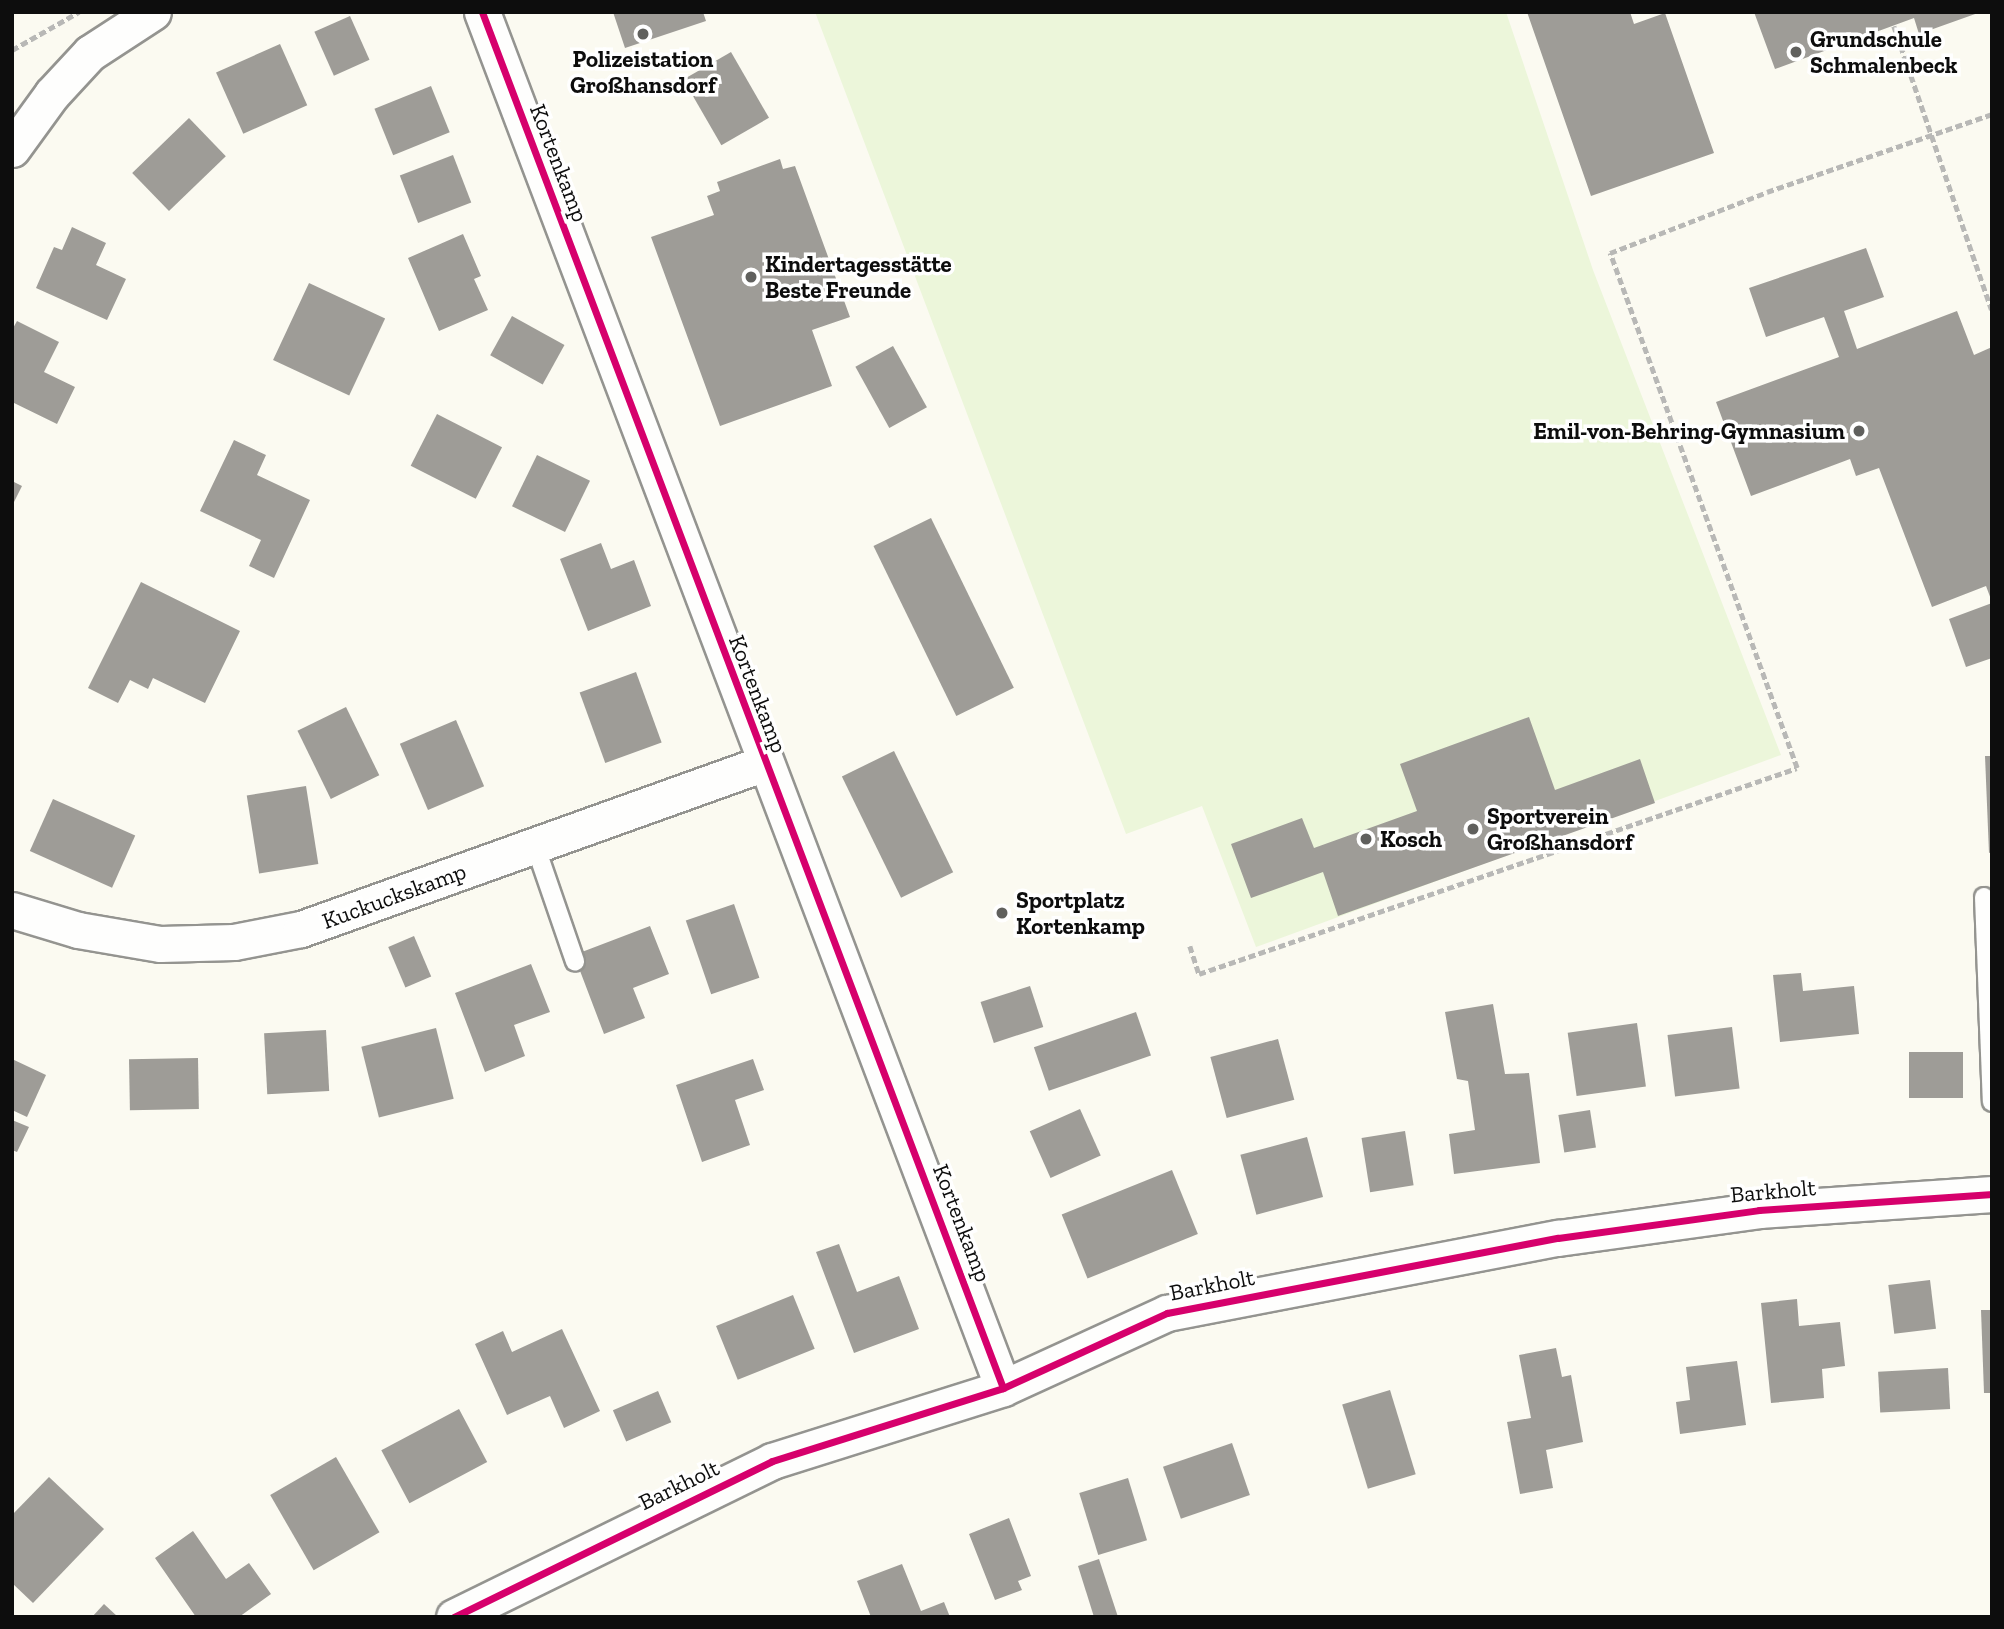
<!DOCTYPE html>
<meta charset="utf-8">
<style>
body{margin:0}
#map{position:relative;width:2004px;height:1629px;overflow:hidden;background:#fbfaf1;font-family:"Zilla Slab",serif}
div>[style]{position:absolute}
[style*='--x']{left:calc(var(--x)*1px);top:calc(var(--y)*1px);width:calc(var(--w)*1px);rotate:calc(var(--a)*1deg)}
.pitch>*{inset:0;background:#ecf6da}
.building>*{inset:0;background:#9e9c97;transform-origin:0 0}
.path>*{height:4.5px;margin-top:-2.25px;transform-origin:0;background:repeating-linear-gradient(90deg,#b8b8b6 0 7px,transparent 0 10.5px)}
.roads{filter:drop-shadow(2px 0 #949490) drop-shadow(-2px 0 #949490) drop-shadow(0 2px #949490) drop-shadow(0 -2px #949490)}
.service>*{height:18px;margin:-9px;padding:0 9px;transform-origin:9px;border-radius:9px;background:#fefefd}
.minor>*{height:35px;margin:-17.5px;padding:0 17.5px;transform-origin:17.5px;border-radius:17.5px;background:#fefefd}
.cycleway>*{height:7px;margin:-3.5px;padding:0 3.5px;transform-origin:3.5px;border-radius:3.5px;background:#d6006c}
.dots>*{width:19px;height:19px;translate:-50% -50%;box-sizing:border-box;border:4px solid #fff;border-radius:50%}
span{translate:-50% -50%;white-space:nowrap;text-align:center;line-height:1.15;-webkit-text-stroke:7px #fff;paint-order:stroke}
.poi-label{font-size:23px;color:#0d0d0d;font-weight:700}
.left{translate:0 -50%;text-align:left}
.right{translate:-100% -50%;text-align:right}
.street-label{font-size:23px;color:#0d0d0d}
.frame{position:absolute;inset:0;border:14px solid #0d0d0d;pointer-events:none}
</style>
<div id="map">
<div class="pitch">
<i style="clip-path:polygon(815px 12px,1506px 12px,1593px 270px,1781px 755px,1256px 947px,1202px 806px,1126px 834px)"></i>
</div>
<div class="building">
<i style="clip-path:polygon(613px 12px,703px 12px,706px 21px,625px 48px)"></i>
<i style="clip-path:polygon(1527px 12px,1630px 12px,1634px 24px,1665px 13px,1714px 153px,1591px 196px)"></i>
<i style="clip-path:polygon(1754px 12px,1978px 12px,1978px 13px,1919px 34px,1914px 18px,1775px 69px)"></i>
<i style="left:350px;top:16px;width:48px;height:39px;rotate:66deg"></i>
<i style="left:280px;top:44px;width:67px;height:70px;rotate:66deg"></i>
<i style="left:731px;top:52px;width:76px;height:55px;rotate:60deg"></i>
<i style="left:431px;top:86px;width:50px;height:61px;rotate:68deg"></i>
<i style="left:189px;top:118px;width:53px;height:79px;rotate:46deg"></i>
<i style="left:453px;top:155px;width:51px;height:57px;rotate:69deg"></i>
<i style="clip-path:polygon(780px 159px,783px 169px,795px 166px,850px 317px,812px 330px,832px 386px,720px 426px,651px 237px,714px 215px,707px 196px,720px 191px,717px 182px)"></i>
<i style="clip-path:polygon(72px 227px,106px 243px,96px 265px,126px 279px,107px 320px,36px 288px,54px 247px,62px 250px)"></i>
<i style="clip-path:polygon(463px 234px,481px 276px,474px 279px,488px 310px,439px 331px,408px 258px)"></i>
<i style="clip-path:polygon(1866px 248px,1884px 297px,1844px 311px,1857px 349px,1957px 311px,1974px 355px,1992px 347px,1992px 602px,1986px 586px,1932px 607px,1879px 468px,1856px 476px,1850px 459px,1751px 496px,1716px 402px,1839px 357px,1824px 317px,1766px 337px,1749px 288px)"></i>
<i style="left:309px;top:283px;width:84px;height:85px;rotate:25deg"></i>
<i style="left:512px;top:316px;width:60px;height:45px;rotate:29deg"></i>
<i style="clip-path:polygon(17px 321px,59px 342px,44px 372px,75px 387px,57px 424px,12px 402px,12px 330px)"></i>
<i style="left:893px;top:346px;width:70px;height:43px;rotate:61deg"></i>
<i style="left:437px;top:414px;width:73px;height:58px;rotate:27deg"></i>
<i style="clip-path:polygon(234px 440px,266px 455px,257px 475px,310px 500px,274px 578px,249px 566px,261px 540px,200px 511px)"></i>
<i style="left:537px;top:455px;width:59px;height:57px;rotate:26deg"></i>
<i style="clip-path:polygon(12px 481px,22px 486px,12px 506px)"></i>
<i style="left:931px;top:518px;width:189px;height:64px;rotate:64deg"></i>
<i style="clip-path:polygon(601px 543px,611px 569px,634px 560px,651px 606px,588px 631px,560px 559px)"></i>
<i style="clip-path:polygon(141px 582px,240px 631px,205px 703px,153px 678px,148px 689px,130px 680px,118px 703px,88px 688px)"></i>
<i style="clip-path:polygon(1992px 603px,1992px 658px,1966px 667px,1949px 619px)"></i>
<i style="left:636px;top:672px;width:75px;height:60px;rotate:70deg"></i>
<i style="left:346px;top:707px;width:76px;height:54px;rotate:64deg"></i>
<i style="clip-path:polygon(1529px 717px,1555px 790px,1640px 759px,1655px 803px,1338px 916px,1323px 872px,1251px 898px,1231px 844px,1302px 818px,1314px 848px,1417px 811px,1400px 764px)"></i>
<i style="left:456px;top:720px;width:72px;height:61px;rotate:67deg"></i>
<i style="left:894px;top:751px;width:135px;height:58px;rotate:64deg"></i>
<i style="clip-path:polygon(1985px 756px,1992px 756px,1992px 852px,1989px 853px)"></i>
<i style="left:306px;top:786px;width:79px;height:60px;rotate:81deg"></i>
<i style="left:53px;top:799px;width:90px;height:57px;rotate:24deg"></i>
<i style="left:734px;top:904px;width:78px;height:51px;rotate:71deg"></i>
<i style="clip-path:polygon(650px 926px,669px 974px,633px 988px,645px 1018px,604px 1034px,574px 955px)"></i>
<i style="left:414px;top:936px;width:44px;height:28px;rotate:67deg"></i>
<i style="clip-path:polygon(531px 964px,550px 1012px,514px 1025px,525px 1056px,485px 1072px,455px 993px)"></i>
<i style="clip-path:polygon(1801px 973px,1803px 991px,1854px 986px,1859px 1034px,1780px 1042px,1773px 975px)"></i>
<i style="left:1030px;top:986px;width:43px;height:52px;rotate:72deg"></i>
<i style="clip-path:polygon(1493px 1004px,1505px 1074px,1529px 1073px,1540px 1163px,1454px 1174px,1449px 1134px,1475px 1130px,1468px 1081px,1457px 1079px,1445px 1012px)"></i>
<i style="left:1136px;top:1012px;width:46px;height:108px;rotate:71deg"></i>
<i style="left:1637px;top:1023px;width:64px;height:70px;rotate:82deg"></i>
<i style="left:1732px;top:1027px;width:62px;height:65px;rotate:83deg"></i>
<i style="left:436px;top:1028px;width:73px;height:77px;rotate:76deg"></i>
<i style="left:326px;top:1030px;width:61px;height:62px;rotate:87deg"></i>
<i style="left:1278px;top:1039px;width:63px;height:70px;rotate:75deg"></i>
<i style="left:1909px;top:1052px;width:54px;height:46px"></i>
<i style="left:198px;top:1058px;width:51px;height:69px;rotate:89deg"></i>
<i style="clip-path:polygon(12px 1059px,46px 1075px,27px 1117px,12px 1110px)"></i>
<i style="clip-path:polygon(753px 1059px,764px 1090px,735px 1100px,750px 1145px,702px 1162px,676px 1085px)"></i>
<i style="left:1080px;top:1109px;width:51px;height:55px;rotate:66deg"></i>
<i style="left:1590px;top:1110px;width:38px;height:32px;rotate:81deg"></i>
<i style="clip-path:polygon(12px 1120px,29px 1127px,17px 1152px,12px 1150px)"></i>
<i style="left:1405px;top:1131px;width:55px;height:44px;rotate:81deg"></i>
<i style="left:1307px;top:1137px;width:62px;height:69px;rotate:75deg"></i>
<i style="left:1172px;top:1170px;width:69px;height:119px;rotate:68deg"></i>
<i style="clip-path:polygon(839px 1244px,857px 1292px,899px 1276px,919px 1329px,854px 1353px,816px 1252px)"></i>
<i style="left:1930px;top:1280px;width:49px;height:42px;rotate:83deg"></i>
<i style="left:793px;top:1295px;width:58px;height:83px;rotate:68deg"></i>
<i style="clip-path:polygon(1797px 1299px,1799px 1326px,1840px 1322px,1845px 1366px,1822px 1369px,1824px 1398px,1771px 1403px,1761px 1303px)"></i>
<i style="clip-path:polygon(1981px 1310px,1992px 1310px,1992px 1393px,1984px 1393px)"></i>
<i style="clip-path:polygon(562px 1329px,600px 1411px,564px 1428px,550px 1396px,507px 1415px,475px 1344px,503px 1331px,512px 1352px)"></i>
<i style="clip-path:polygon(1556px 1348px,1562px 1377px,1571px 1375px,1583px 1442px,1546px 1450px,1553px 1488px,1520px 1494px,1507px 1422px,1531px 1418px,1519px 1355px)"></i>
<i style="clip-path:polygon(1737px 1361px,1746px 1425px,1680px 1434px,1676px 1402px,1690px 1400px,1686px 1367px)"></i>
<i style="left:1948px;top:1368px;width:41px;height:70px;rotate:87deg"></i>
<i style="left:1390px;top:1390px;width:88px;height:50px;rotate:73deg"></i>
<i style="left:658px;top:1391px;width:34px;height:49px;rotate:67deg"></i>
<i style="left:459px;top:1409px;width:60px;height:88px;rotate:62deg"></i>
<i style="left:1232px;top:1443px;width:55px;height:73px;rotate:71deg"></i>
<i style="left:336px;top:1457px;width:87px;height:76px;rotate:60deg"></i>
<i style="clip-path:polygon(49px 1477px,104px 1529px,33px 1603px,12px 1583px,12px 1515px)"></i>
<i style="left:1128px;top:1478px;width:65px;height:51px;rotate:73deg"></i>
<i style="clip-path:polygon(1009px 1518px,1031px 1576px,1018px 1581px,1022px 1590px,995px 1600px,969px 1534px)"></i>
<i style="clip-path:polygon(193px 1531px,226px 1579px,249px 1563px,271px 1594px,239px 1617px,196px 1617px,155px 1558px)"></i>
<i style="clip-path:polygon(1099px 1559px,1118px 1617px,1094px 1617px,1078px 1566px)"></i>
<i style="clip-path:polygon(902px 1564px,921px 1611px,944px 1602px,950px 1617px,871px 1617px,857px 1581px)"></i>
<i style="clip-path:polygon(104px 1604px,118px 1617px,92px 1617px)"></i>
</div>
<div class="path">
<i style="--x:1894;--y:26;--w:300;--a:71"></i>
<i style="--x:12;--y:50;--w:77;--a:-29.6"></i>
<i style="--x:1190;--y:946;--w:29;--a:72"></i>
<i style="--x:1199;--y:974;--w:632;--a:-19.01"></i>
<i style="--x:1797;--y:768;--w:548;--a:-109.96"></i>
<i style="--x:1610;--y:253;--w:168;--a:-21.2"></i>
<i style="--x:1767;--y:192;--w:238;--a:-19.1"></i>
</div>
<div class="roads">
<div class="service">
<i style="--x:536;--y:848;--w:120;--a:71"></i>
<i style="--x:1984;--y:897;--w:205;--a:87.8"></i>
</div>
<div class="minor">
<i style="--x:482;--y:12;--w:1471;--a:69.26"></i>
<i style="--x:12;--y:149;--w:68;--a:-54"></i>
<i style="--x:52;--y:94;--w:56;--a:-47.2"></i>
<i style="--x:90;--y:53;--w:75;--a:-33.1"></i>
<i style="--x:12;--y:910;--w:69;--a:16.9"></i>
<i style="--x:78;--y:930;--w:83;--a:9.7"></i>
<i style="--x:160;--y:944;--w:74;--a:-1.5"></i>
<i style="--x:234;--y:942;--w:68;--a:-11"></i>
<i style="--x:301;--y:929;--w:491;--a:-19.7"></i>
<i style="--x:454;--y:1617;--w:354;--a:-26.1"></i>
<i style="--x:772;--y:1461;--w:242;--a:-17.5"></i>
<i style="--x:1003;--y:1388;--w:180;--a:-24.6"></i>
<i style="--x:1167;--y:1313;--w:398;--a:-10.9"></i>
<i style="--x:1558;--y:1238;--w:203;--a:-7.9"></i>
<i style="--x:1759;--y:1210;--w:234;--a:-3.9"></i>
</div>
</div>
<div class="cycleway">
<i style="--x:482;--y:12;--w:1471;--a:69.26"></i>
<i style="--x:454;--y:1617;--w:354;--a:-26.1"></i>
<i style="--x:772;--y:1461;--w:242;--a:-17.5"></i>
<i style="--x:1003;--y:1388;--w:180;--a:-24.6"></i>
<i style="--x:1167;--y:1313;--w:398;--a:-10.9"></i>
<i style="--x:1558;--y:1238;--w:203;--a:-7.9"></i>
<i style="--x:1759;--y:1210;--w:234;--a:-3.9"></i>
</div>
<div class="dots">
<i style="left:643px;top:34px;background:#60605d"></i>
<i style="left:1796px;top:52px;background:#60605d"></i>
<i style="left:751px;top:277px;background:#60605d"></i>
<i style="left:1859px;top:431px;background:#60605d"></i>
<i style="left:1473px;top:829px;background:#60605d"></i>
<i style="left:1366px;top:839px;background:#60605d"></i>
<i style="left:1002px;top:913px;background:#60605d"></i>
</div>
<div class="poi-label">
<span class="left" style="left:1810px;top:52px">Grundschule<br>Schmalenbeck</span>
<span style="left:643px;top:72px">Polizeistation<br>Großhansdorf</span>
<span class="left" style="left:765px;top:277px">Kindertagesstätte<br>Beste Freunde</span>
<span class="right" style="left:1845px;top:431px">Emil-von-Behring-Gymnasium</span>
<span class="left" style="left:1487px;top:829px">Sportverein<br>Großhansdorf</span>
<span class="left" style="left:1380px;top:839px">Kosch</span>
<span class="left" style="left:1016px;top:913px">Sportplatz<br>Kortenkamp</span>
</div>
<div class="street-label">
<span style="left:559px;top:163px;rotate:69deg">Kortenkamp</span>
<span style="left:758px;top:694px;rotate:69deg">Kortenkamp</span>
<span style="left:394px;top:896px;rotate:-20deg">Kuckuckskamp</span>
<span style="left:1773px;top:1191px;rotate:-5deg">Barkholt</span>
<span style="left:962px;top:1223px;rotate:69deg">Kortenkamp</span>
<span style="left:1212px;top:1285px;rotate:-11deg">Barkholt</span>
<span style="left:679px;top:1485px;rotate:-26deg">Barkholt</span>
</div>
<div class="frame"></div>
</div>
